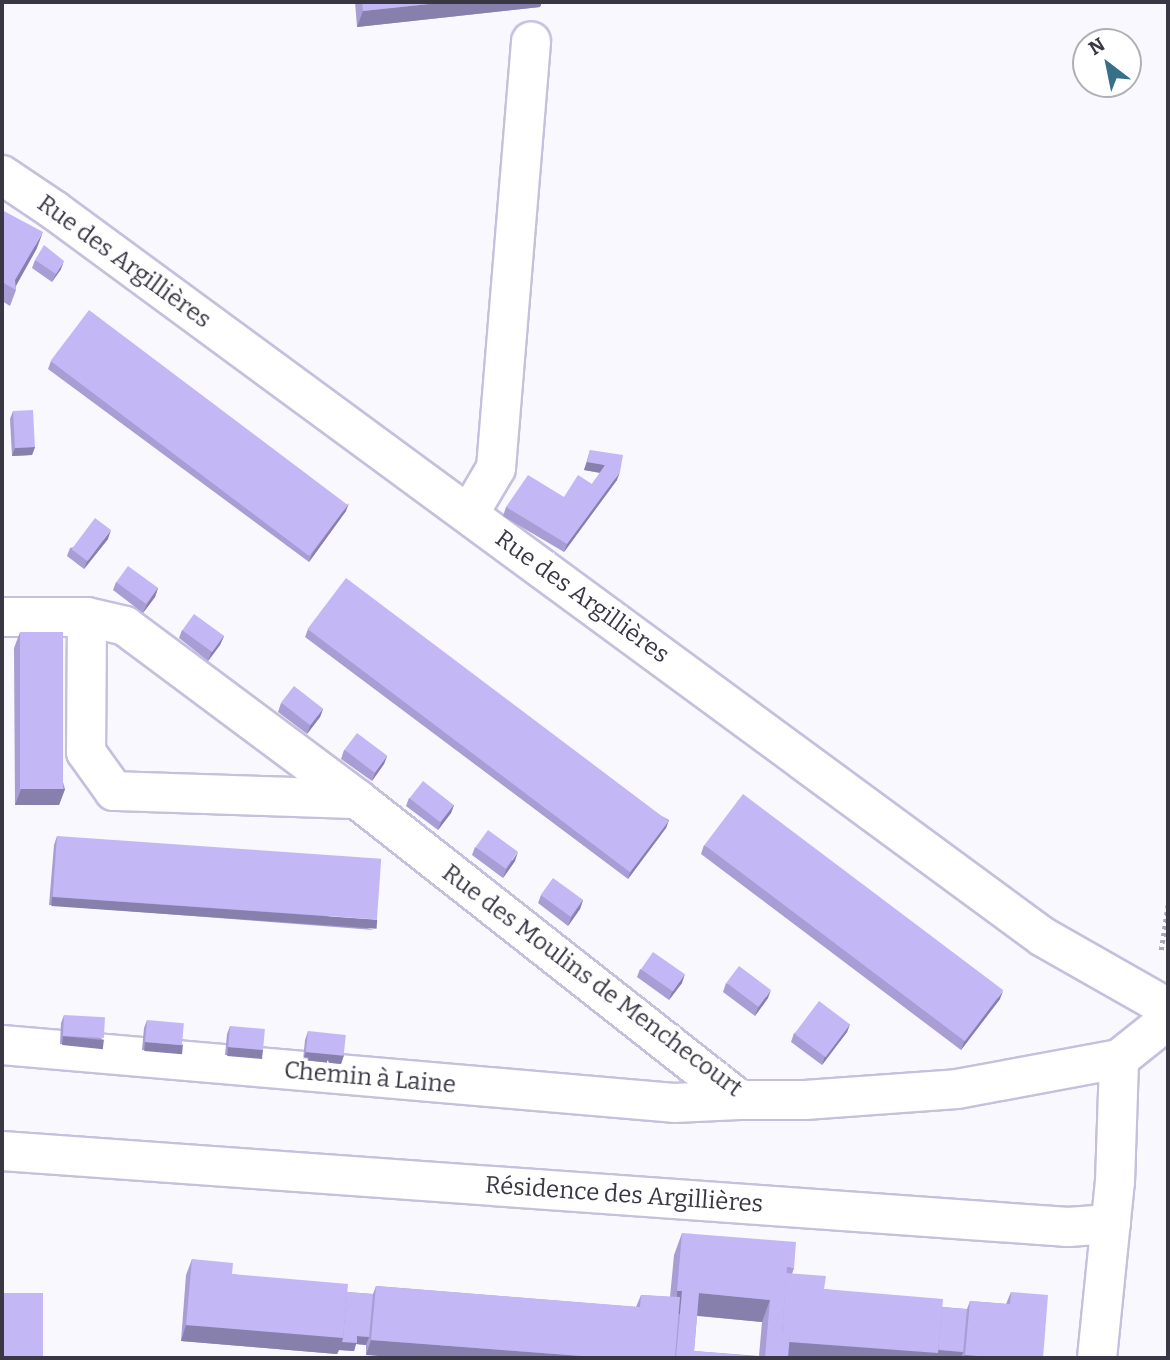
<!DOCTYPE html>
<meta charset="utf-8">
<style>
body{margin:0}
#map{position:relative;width:1170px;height:1360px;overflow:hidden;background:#f9f8fe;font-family:Bitter,serif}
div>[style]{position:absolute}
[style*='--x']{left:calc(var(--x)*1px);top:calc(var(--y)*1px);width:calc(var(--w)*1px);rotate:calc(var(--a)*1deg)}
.path>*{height:4.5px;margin-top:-2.25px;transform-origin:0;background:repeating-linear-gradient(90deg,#abaab2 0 3.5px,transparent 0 7px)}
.roads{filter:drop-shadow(2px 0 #c5c0dd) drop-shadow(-2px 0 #c5c0dd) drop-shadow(0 2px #c5c0dd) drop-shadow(0 -2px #c5c0dd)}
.minor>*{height:38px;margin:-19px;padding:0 19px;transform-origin:19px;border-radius:19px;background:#fff}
.wall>*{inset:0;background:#a89dd4}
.shaded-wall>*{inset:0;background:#8880ac;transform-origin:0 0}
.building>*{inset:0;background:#c3b7f6;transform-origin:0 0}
span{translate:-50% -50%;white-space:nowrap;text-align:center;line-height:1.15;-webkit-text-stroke:7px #fff;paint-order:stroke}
.street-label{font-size:24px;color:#393743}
.frame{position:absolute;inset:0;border:4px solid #393743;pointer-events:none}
.north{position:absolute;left:1072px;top:28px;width:70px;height:70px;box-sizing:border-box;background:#fff;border:2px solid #b0afb4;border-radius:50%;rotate:328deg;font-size:19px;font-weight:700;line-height:28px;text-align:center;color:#393743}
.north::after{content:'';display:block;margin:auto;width:24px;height:32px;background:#356f88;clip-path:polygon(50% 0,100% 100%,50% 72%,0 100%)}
</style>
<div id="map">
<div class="path">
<i style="--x:1161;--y:950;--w:47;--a:-81.3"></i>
</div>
<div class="roads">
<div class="minor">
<i style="--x:2;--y:175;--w:63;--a:33.9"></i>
<i style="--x:54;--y:210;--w:1227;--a:36.32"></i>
<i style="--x:1043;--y:937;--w:144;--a:29.6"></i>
<i style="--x:469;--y:514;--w:53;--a:-59.6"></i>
<i style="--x:496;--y:468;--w:428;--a:-85.3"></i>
<i style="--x:2;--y:617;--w:85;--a:0"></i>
<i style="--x:87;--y:617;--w:39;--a:13"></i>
<i style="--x:125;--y:626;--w:289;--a:36.7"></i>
<i style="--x:357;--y:799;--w:486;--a:38.2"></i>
<i style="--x:739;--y:1100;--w:66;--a:0"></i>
<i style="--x:805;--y:1100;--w:152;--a:-4.1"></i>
<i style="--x:957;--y:1089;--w:165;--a:-10.5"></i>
<i style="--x:1119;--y:1059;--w:63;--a:-38.5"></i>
<i style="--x:87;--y:617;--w:135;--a:90.4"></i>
<i style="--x:86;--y:752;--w:48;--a:54.3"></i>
<i style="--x:114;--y:791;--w:243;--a:1.9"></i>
<i style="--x:2;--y:1045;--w:674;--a:4.93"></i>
<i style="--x:674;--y:1103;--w:65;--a:-2.6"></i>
<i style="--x:2;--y:1151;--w:1069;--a:4.08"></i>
<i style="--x:1068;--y:1227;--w:43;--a:-4"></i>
<i style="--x:1097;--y:1358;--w:177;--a:-84.2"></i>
<i style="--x:1115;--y:1182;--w:123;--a:-88.1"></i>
</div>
</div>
<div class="wall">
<i style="clip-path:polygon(355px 2px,542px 2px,540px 7px,357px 27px)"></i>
<i style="clip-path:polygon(2px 210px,37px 248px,16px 286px,16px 290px,10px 306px,2px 301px)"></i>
<i style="clip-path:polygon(35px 260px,61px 269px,52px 282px,32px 268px)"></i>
<i style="clip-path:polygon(51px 361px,346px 511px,309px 562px,48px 369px)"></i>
<i style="clip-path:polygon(13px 411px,35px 447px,32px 455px,12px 456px,10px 419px)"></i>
<i style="clip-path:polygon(590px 450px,617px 480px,564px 552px,503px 516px,506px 507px,564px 497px,592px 484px,600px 473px,584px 470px)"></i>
<i style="clip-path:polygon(108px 539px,84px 569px,67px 556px,70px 548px)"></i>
<i style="clip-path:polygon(116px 582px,158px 588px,155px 597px,143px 613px,113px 590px)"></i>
<i style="clip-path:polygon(308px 629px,669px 820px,666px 828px,628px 879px,305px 637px)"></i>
<i style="clip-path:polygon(182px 630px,224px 636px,220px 645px,208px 661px,179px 638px)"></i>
<i style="clip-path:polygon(20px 632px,65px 789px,59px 805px,15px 805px,14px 648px)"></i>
<i style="clip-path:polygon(281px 703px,323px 709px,320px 717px,307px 734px,278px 712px)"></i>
<i style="clip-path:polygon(344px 750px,387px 756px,384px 764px,372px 781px,341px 759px)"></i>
<i style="clip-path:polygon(409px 798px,454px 805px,451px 813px,438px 830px,406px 806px)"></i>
<i style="clip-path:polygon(57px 836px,374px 930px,49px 905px,54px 845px)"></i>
<i style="clip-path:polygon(704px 845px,1000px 999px,961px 1050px,701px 854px)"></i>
<i style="clip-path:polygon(475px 847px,515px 861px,503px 878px,472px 855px)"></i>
<i style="clip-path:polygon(541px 895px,583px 900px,580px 909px,568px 926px,538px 903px)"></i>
<i style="clip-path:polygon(640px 969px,682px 983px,669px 1000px,637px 977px)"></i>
<i style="clip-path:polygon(726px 983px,768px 998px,755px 1016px,723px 992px)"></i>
<i style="clip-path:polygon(64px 1015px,104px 1040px,101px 1048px,60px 1044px,61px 1023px)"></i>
<i style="clip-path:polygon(147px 1020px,183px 1045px,180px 1053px,142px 1050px,144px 1028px)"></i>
<i style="clip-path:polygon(850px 1024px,847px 1032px,822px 1065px,791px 1042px,794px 1033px)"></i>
<i style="clip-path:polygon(230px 1026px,263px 1050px,260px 1058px,225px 1055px,227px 1034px)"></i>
<i style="clip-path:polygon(308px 1031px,344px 1055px,341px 1064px,303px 1060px,305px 1040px)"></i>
<i style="clip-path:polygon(evenodd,682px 1233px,794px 1268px,792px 1274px,824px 1289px,942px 1307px,967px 1309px,970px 1301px,1006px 1304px,1011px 1292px,1043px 1358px,795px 1358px,366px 1355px,366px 1345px,356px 1344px,354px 1351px,339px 1350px,337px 1354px,181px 1341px,186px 1275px,192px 1259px,232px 1274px,347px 1292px,373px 1294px,376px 1286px,636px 1307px,641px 1295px,670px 1297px,674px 1255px,682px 1233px,697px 1316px,762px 1322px,759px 1356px,694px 1351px,697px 1316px)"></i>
</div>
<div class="shaded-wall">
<i style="clip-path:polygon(448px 2px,542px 2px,540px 7px,357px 27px,363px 11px)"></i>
<i style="clip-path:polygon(43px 232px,37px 248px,14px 289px,15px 280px)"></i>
<i style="clip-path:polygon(64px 261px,61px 269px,52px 282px,56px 274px)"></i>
<i style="clip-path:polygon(35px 447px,32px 455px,12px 456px,15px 448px)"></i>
<i style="clip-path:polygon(587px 462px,605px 465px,602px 473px,584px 470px)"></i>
<i style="clip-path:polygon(620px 472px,617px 480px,564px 552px,567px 544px)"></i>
<i style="clip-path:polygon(349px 503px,346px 511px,309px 562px,312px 554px)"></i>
<i style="clip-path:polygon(111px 530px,108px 539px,84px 569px,87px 561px)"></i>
<i style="clip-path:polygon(158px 588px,155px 597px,143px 613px,147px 604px)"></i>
<i style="clip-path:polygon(224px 636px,220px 645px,208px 661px,211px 653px)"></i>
<i style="clip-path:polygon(323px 709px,320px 717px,307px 734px,310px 726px)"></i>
<i style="clip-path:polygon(387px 756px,384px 764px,372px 781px,375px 773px)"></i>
<i style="clip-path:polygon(21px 789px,65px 789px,59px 805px,15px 805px)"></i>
<i style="clip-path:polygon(454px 805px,451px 813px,438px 830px,441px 822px)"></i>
<i style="clip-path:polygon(669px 820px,666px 828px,628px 879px,631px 870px)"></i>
<i style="clip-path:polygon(518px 852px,515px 861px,503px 878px,506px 870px)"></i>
<i style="left:52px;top:897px;width:326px;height:9px;rotate:4deg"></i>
<i style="clip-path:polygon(583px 900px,580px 909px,568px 926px,571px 918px)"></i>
<i style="clip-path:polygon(685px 974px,682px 983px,669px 1000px,672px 992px)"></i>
<i style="clip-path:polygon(771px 990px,768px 998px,755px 1016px,758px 1008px)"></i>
<i style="clip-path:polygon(1003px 991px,1000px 999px,961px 1050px,964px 1042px)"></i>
<i style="clip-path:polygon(850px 1024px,847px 1032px,822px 1065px,825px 1056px)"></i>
<i style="left:63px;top:1036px;width:41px;height:9px;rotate:6deg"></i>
<i style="left:145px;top:1042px;width:38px;height:9px;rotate:5deg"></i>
<i style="left:228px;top:1047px;width:35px;height:9px;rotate:5deg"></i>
<i style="clip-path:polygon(306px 1052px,344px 1055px,341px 1064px,303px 1060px)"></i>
<i style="left:677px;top:1291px;width:5px;height:23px"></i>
<i style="clip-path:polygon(699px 1293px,770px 1300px,762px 1322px,691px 1315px)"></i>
<i style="clip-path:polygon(186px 1325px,357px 1336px,369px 1337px,366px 1345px,356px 1344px,354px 1351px,339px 1350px,337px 1354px,181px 1341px)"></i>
<i style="clip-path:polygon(371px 1340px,608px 1358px,402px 1358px,366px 1355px)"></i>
<i style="clip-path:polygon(780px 1341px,937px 1350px,963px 1352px,961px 1358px,795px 1358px,774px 1357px)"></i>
<i style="clip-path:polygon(965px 1355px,1006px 1358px,964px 1358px)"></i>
</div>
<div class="building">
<i style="clip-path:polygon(362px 2px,448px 2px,363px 11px)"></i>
<i style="clip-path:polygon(2px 210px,43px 232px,15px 280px,16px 290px,2px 282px)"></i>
<i style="clip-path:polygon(44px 245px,64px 261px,56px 274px,35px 260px)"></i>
<i style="left:89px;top:310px;width:324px;height:64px;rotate:37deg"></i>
<i style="left:33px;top:410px;width:37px;height:20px;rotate:87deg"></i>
<i style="clip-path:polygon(590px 450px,623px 455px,620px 472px,567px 544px,506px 507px,528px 475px,564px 497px,578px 475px,592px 484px,605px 465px,587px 462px)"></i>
<i style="left:95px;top:518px;width:20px;height:39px;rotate:37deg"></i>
<i style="left:128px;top:566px;width:37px;height:20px;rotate:36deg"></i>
<i style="left:346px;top:578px;width:404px;height:64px;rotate:37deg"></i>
<i style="left:194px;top:614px;width:37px;height:20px;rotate:36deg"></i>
<i style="left:20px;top:632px;width:43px;height:157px"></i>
<i style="left:294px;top:686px;width:37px;height:21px;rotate:38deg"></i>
<i style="left:357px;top:733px;width:38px;height:21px;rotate:37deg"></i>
<i style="left:423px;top:781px;width:39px;height:22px;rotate:38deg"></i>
<i style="left:743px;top:794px;width:326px;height:64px;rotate:37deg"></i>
<i style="left:488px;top:830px;width:37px;height:21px;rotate:36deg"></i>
<i style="left:57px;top:836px;width:325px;height:61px;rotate:4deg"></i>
<i style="left:553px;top:878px;width:37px;height:21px;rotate:36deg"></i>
<i style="left:653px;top:952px;width:39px;height:21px;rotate:35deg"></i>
<i style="left:739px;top:966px;width:40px;height:21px;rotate:37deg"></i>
<i style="left:819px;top:1001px;width:39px;height:41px;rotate:37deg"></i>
<i style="left:64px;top:1015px;width:41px;height:21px;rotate:3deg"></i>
<i style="left:147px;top:1020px;width:37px;height:22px;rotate:5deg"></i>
<i style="left:230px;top:1026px;width:35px;height:21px;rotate:5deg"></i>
<i style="left:308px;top:1031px;width:38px;height:21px;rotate:6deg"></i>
<i style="clip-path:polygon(evenodd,682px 1233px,796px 1242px,794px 1268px,787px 1267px,782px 1335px,790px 1335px,788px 1358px,672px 1358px,672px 1357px,676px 1357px,682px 1291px,677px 1291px,682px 1233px,699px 1293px,770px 1300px,765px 1357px,694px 1351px,699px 1293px)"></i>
<i style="clip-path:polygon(192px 1259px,233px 1263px,232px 1274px,348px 1284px,343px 1338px,186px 1325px)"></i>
<i style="clip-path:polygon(786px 1273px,826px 1276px,824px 1289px,943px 1299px,938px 1353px,789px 1342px,790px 1335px,782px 1335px)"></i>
<i style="clip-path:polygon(376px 1286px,640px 1307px,641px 1295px,680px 1297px,675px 1357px,672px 1357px,671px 1358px,608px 1358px,371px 1340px)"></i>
<i style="clip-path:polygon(347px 1292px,373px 1294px,369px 1337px,357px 1336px,357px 1343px,342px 1342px,343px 1338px)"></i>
<i style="clip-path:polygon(1011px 1292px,1048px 1295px,1043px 1358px,1006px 1358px,965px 1355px,970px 1301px,1010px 1304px)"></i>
<i style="left:2px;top:1293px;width:41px;height:65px"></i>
<i style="left:942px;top:1307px;width:25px;height:43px;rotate:5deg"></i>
</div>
<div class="street-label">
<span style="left:124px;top:262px;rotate:36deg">Rue des Argillières</span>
<span style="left:582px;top:597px;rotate:36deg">Rue des Argillières</span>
<span style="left:592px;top:981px;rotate:37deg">Rue des Moulins de Menchecourt</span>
<span style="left:370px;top:1078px;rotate:5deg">Chemin à Laine</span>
<span style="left:624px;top:1195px;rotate:4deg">Résidence des Argillières</span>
</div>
<div class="frame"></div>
<div class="north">N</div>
</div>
